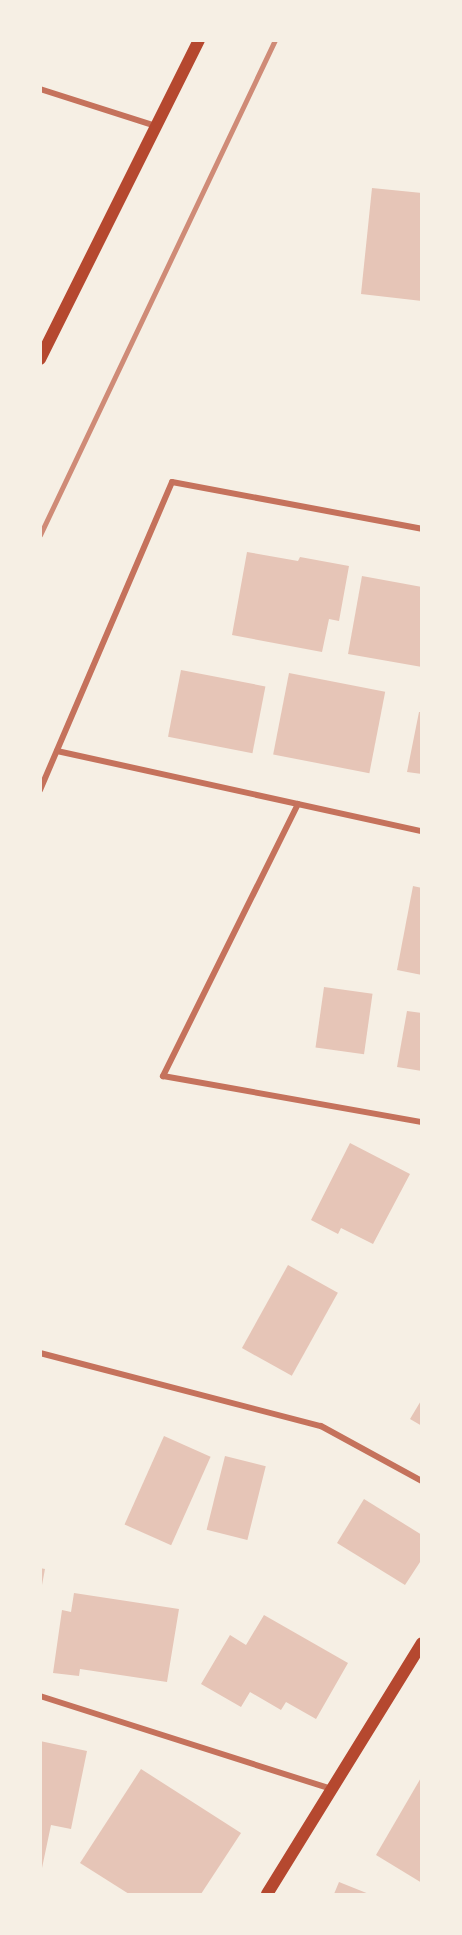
<!DOCTYPE html>
<style>
body{margin:0}
#map{position:relative;width:462px;height:1935px;overflow:hidden;background:#f6efe4;font-family:"DM Sans",sans-serif}
div>[style]{position:absolute}
[style*='--x']{left:calc(var(--x)*1px);top:calc(var(--y)*1px);width:calc(var(--w)*1px);rotate:calc(var(--a)*1deg)}
.building>*{inset:0;background:#e6c5b7;transform-origin:0 0}
.minor>*{height:6px;margin:-3px;padding:0 3px;transform-origin:3px;border-radius:3px;background:#c5725c}
.secondary>*{height:12px;margin:-6px;padding:0 6px;transform-origin:6px;border-radius:6px;background:#b5482f}
.rail>*{height:4.5px;margin:-2.25px;padding:0 2.25px;transform-origin:2.25px;border-radius:2.25px;background:#cf8b77}
span{translate:-50% -50%;white-space:nowrap;text-align:center;line-height:1.15;-webkit-text-stroke:4.5px #f6efe4;paint-order:stroke}
.frame{position:absolute;inset:0;border:42px solid #f6efe4;pointer-events:none}
</style>
<div id="map">
<div class="building">
<i style="clip-path:polygon(372px 188px,422px 193px,422px 301px,361px 294px)"></i>
<i style="clip-path:polygon(247px 552px,298px 561px,300px 557px,349px 566px,339px 621px,329px 619px,322px 652px,232px 635px)"></i>
<i style="clip-path:polygon(362px 576px,422px 587px,422px 667px,348px 654px)"></i>
<i style="left:181px;top:670px;width:86px;height:68px;rotate:11deg"></i>
<i style="left:289px;top:673px;width:98px;height:83px;rotate:11deg"></i>
<i style="clip-path:polygon(419px 712px,422px 712px,422px 774px,407px 772px)"></i>
<i style="clip-path:polygon(413px 886px,422px 888px,422px 975px,397px 970px)"></i>
<i style="left:324px;top:987px;width:49px;height:61px;rotate:8deg"></i>
<i style="clip-path:polygon(407px 1011px,422px 1013px,422px 1071px,397px 1067px)"></i>
<i style="clip-path:polygon(350px 1143px,410px 1174px,373px 1244px,341px 1228px,338px 1234px,311px 1220px)"></i>
<i style="left:288px;top:1265px;width:57px;height:95px;rotate:29deg"></i>
<i style="clip-path:polygon(422px 1399px,422px 1426px,410px 1419px)"></i>
<i style="left:164px;top:1436px;width:51px;height:97px;rotate:24deg"></i>
<i style="left:225px;top:1456px;width:42px;height:76px;rotate:14deg"></i>
<i style="clip-path:polygon(364px 1499px,422px 1535px,422px 1559px,405px 1585px,337px 1543px)"></i>
<i style="clip-path:polygon(40px 1568px,45px 1569px,42px 1585px,40px 1585px)"></i>
<i style="clip-path:polygon(74px 1593px,179px 1609px,167px 1682px,80px 1669px,79px 1676px,53px 1673px,62px 1610px,71px 1612px)"></i>
<i style="clip-path:polygon(264px 1615px,348px 1663px,316px 1719px,286px 1702px,281px 1710px,250px 1692px,241px 1707px,201px 1684px,230px 1635px,246px 1645px)"></i>
<i style="clip-path:polygon(40px 1741px,87px 1751px,71px 1829px,51px 1825px,42px 1868px)"></i>
<i style="clip-path:polygon(141px 1769px,241px 1833px,201px 1894px,129px 1894px,80px 1863px)"></i>
<i style="clip-path:polygon(422px 1776px,422px 1883px,376px 1855px)"></i>
<i style="clip-path:polygon(339px 1882px,369px 1894px,334px 1894px)"></i>
</div>
<div class="minor">
<i style="--x:40;--y:89;--w:122;--a:17.7"></i>
<i style="--x:57;--y:751;--w:374;--a:12.4"></i>
<i style="--x:40;--y:790;--w:335;--a:-66.8"></i>
<i style="--x:172;--y:482;--w:254;--a:10.6"></i>
<i style="--x:298;--y:804;--w:304;--a:116.4"></i>
<i style="--x:163;--y:1076;--w:263;--a:10.1"></i>
<i style="--x:40;--y:1353;--w:290;--a:14.6"></i>
<i style="--x:321;--y:1426;--w:115;--a:28.6"></i>
<i style="--x:40;--y:1696;--w:305;--a:17.7"></i>
</div>
<div class="secondary">
<i style="--x:40;--y:359;--w:356;--a:-63.5"></i>
<i style="--x:267;--y:1894;--w:295;--a:-58.3"></i>
</div>
<div class="rail">
<i style="--x:40;--y:535;--w:548;--a:-64.6"></i>
</div>
<div class="frame"></div>
</div>
